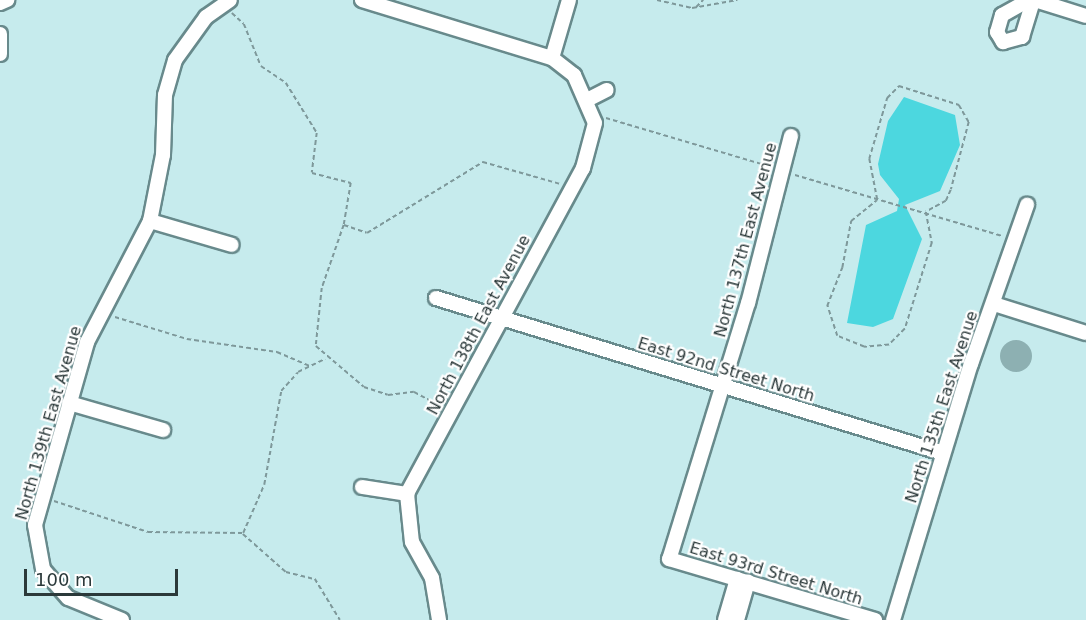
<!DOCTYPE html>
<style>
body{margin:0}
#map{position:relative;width:1086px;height:620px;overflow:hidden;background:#c6ebed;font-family:"DejaVu Sans",sans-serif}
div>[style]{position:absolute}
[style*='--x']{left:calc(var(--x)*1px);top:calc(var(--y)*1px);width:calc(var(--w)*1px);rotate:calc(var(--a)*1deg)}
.water>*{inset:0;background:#4cd7df}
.building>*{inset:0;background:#8db0b2}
.round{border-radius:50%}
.path>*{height:1.5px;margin-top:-0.75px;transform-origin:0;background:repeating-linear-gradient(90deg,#7e989a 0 4.5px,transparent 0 7.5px)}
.roads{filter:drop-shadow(2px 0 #688a8c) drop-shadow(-2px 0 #688a8c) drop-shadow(0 2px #688a8c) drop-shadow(0 -2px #688a8c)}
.minor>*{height:14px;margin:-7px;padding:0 7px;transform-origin:7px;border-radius:7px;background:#fff}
span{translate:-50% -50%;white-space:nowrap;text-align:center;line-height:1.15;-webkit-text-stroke:4.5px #fff;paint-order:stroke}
.street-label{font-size:16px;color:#2b393a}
.scale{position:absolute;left:24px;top:569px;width:154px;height:27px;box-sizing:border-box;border:3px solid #2b393a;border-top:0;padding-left:8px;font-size:18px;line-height:21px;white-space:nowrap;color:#2b393a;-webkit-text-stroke:4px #fff;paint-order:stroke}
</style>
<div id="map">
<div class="water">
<i style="clip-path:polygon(904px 97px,955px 115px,960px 145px,940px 191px,905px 205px,922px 239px,893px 319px,873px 327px,847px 323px,866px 225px,897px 211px,899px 199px,880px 175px,878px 164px,888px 121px)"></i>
</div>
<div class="building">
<i class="round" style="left:1000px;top:340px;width:32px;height:32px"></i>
</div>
<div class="path">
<i style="--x:657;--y:0;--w:36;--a:13"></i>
<i style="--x:692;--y:8;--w:46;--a:-10.1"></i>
<i style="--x:696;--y:7;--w:10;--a:-45"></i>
<i style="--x:232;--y:13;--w:16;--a:43"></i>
<i style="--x:244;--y:24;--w:45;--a:68"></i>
<i style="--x:261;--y:66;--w:30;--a:34"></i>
<i style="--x:286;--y:83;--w:59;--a:58.2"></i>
<i style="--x:317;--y:133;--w:40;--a:97.1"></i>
<i style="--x:312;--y:173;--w:40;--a:14.4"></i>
<i style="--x:351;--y:183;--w:43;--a:99.5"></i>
<i style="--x:344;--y:225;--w:67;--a:109.2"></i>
<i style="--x:322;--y:288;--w:58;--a:95.9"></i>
<i style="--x:316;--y:346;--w:63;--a:40.5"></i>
<i style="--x:364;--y:387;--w:25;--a:18"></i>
<i style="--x:388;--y:395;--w:26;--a:-7"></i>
<i style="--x:414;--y:392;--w:30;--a:28"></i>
<i style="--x:899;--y:86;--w:63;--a:17.6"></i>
<i style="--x:959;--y:105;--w:20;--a:60"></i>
<i style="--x:969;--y:122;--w:70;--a:104.8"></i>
<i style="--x:951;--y:190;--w:12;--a:114"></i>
<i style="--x:946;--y:201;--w:23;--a:151"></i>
<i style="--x:926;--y:212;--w:32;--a:79"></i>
<i style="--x:932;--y:243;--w:90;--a:107.4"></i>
<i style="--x:905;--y:329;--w:23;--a:135"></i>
<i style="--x:889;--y:345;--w:25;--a:175"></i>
<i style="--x:864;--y:347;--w:29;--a:-158"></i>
<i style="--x:837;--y:336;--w:32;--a:-108"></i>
<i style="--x:827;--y:306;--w:41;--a:-68.5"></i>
<i style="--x:842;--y:268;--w:48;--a:-79.2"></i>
<i style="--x:851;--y:221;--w:33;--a:-39"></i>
<i style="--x:877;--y:200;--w:42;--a:-101"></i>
<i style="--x:869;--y:159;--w:64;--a:-73.6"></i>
<i style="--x:887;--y:98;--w:17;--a:-45"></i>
<i style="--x:606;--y:118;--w:172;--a:16.5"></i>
<i style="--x:795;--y:175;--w:216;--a:16.4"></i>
<i style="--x:344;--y:225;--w:24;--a:19"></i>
<i style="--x:367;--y:233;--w:136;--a:-31.5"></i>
<i style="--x:483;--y:162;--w:80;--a:15.9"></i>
<i style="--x:115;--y:317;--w:75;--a:17"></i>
<i style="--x:187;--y:339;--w:91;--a:8.2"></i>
<i style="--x:277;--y:352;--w:36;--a:23"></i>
<i style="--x:54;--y:501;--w:99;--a:18.3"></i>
<i style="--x:148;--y:532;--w:95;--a:0.6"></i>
<i style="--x:243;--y:533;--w:52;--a:-66.4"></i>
<i style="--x:264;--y:485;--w:96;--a:-79.7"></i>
<i style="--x:281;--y:391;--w:25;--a:-48"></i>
<i style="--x:298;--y:372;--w:30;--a:-26"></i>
<i style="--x:243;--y:534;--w:57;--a:41.5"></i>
<i style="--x:286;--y:572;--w:30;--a:14"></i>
<i style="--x:315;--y:579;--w:48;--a:58.6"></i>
</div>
<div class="roads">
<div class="minor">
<i style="--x:362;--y:0;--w:199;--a:17"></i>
<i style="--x:552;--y:58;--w:28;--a:38"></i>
<i style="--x:574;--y:75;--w:52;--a:66.4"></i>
<i style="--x:595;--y:123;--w:47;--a:104.9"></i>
<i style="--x:583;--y:168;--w:370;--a:118.4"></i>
<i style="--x:407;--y:494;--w:48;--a:84.1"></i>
<i style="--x:412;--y:542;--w:41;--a:60.9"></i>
<i style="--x:432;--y:578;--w:43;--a:80.5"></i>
<i style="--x:1029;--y:0;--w:31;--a:151"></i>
<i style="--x:1002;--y:15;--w:18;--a:106"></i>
<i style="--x:997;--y:32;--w:12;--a:59"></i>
<i style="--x:1003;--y:42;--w:20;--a:-15"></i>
<i style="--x:1022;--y:37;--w:39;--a:-73"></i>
<i style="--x:1035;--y:0;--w:53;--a:17.4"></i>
<i style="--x:0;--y:3;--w:8;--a:-23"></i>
<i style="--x:0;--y:34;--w:20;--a:90"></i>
<i style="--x:552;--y:58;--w:60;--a:-73.7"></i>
<i style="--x:587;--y:100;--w:22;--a:-27"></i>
<i style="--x:791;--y:136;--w:172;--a:104.4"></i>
<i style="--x:748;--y:303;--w:268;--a:107.1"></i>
<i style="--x:669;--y:559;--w:215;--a:16.5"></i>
<i style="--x:150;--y:221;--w:85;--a:16.3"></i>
<i style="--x:436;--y:298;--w:530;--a:17"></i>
<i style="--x:994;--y:304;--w:96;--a:17.5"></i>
<i style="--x:69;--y:403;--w:98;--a:16"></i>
<i style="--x:362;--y:487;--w:46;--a:8.8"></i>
<i style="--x:122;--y:620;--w:58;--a:-157.8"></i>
<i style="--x:68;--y:598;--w:38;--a:-131"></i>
<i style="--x:43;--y:569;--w:45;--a:-100.3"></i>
<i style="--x:35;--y:525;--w:190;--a:-74.1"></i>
<i style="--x:87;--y:342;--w:136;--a:-62.5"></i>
<i style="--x:150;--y:221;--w:67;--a:-78.9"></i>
<i style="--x:163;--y:155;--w:60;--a:-88.1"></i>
<i style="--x:165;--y:95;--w:36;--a:-74"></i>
<i style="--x:175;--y:60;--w:53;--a:-54.2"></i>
<i style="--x:206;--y:17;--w:29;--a:-35"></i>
<i style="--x:725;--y:620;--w:43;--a:-73.7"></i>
<i style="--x:737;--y:620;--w:40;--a:-74"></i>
<i style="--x:893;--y:620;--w:268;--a:-73.1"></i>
<i style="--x:971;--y:364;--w:169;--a:-70.6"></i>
</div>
</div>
<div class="street-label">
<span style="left:746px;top:240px;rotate:-75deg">North 137th East Avenue</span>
<span style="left:479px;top:325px;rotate:-62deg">North 138th East Avenue</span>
<span style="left:726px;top:370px;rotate:17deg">East 92nd Street North</span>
<span style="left:942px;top:407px;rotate:-72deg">North 135th East Avenue</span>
<span style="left:49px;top:423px;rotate:-74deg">North 139th East Avenue</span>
<span style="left:776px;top:574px;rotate:17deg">East 93rd Street North</span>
</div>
<div class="scale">100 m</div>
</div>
